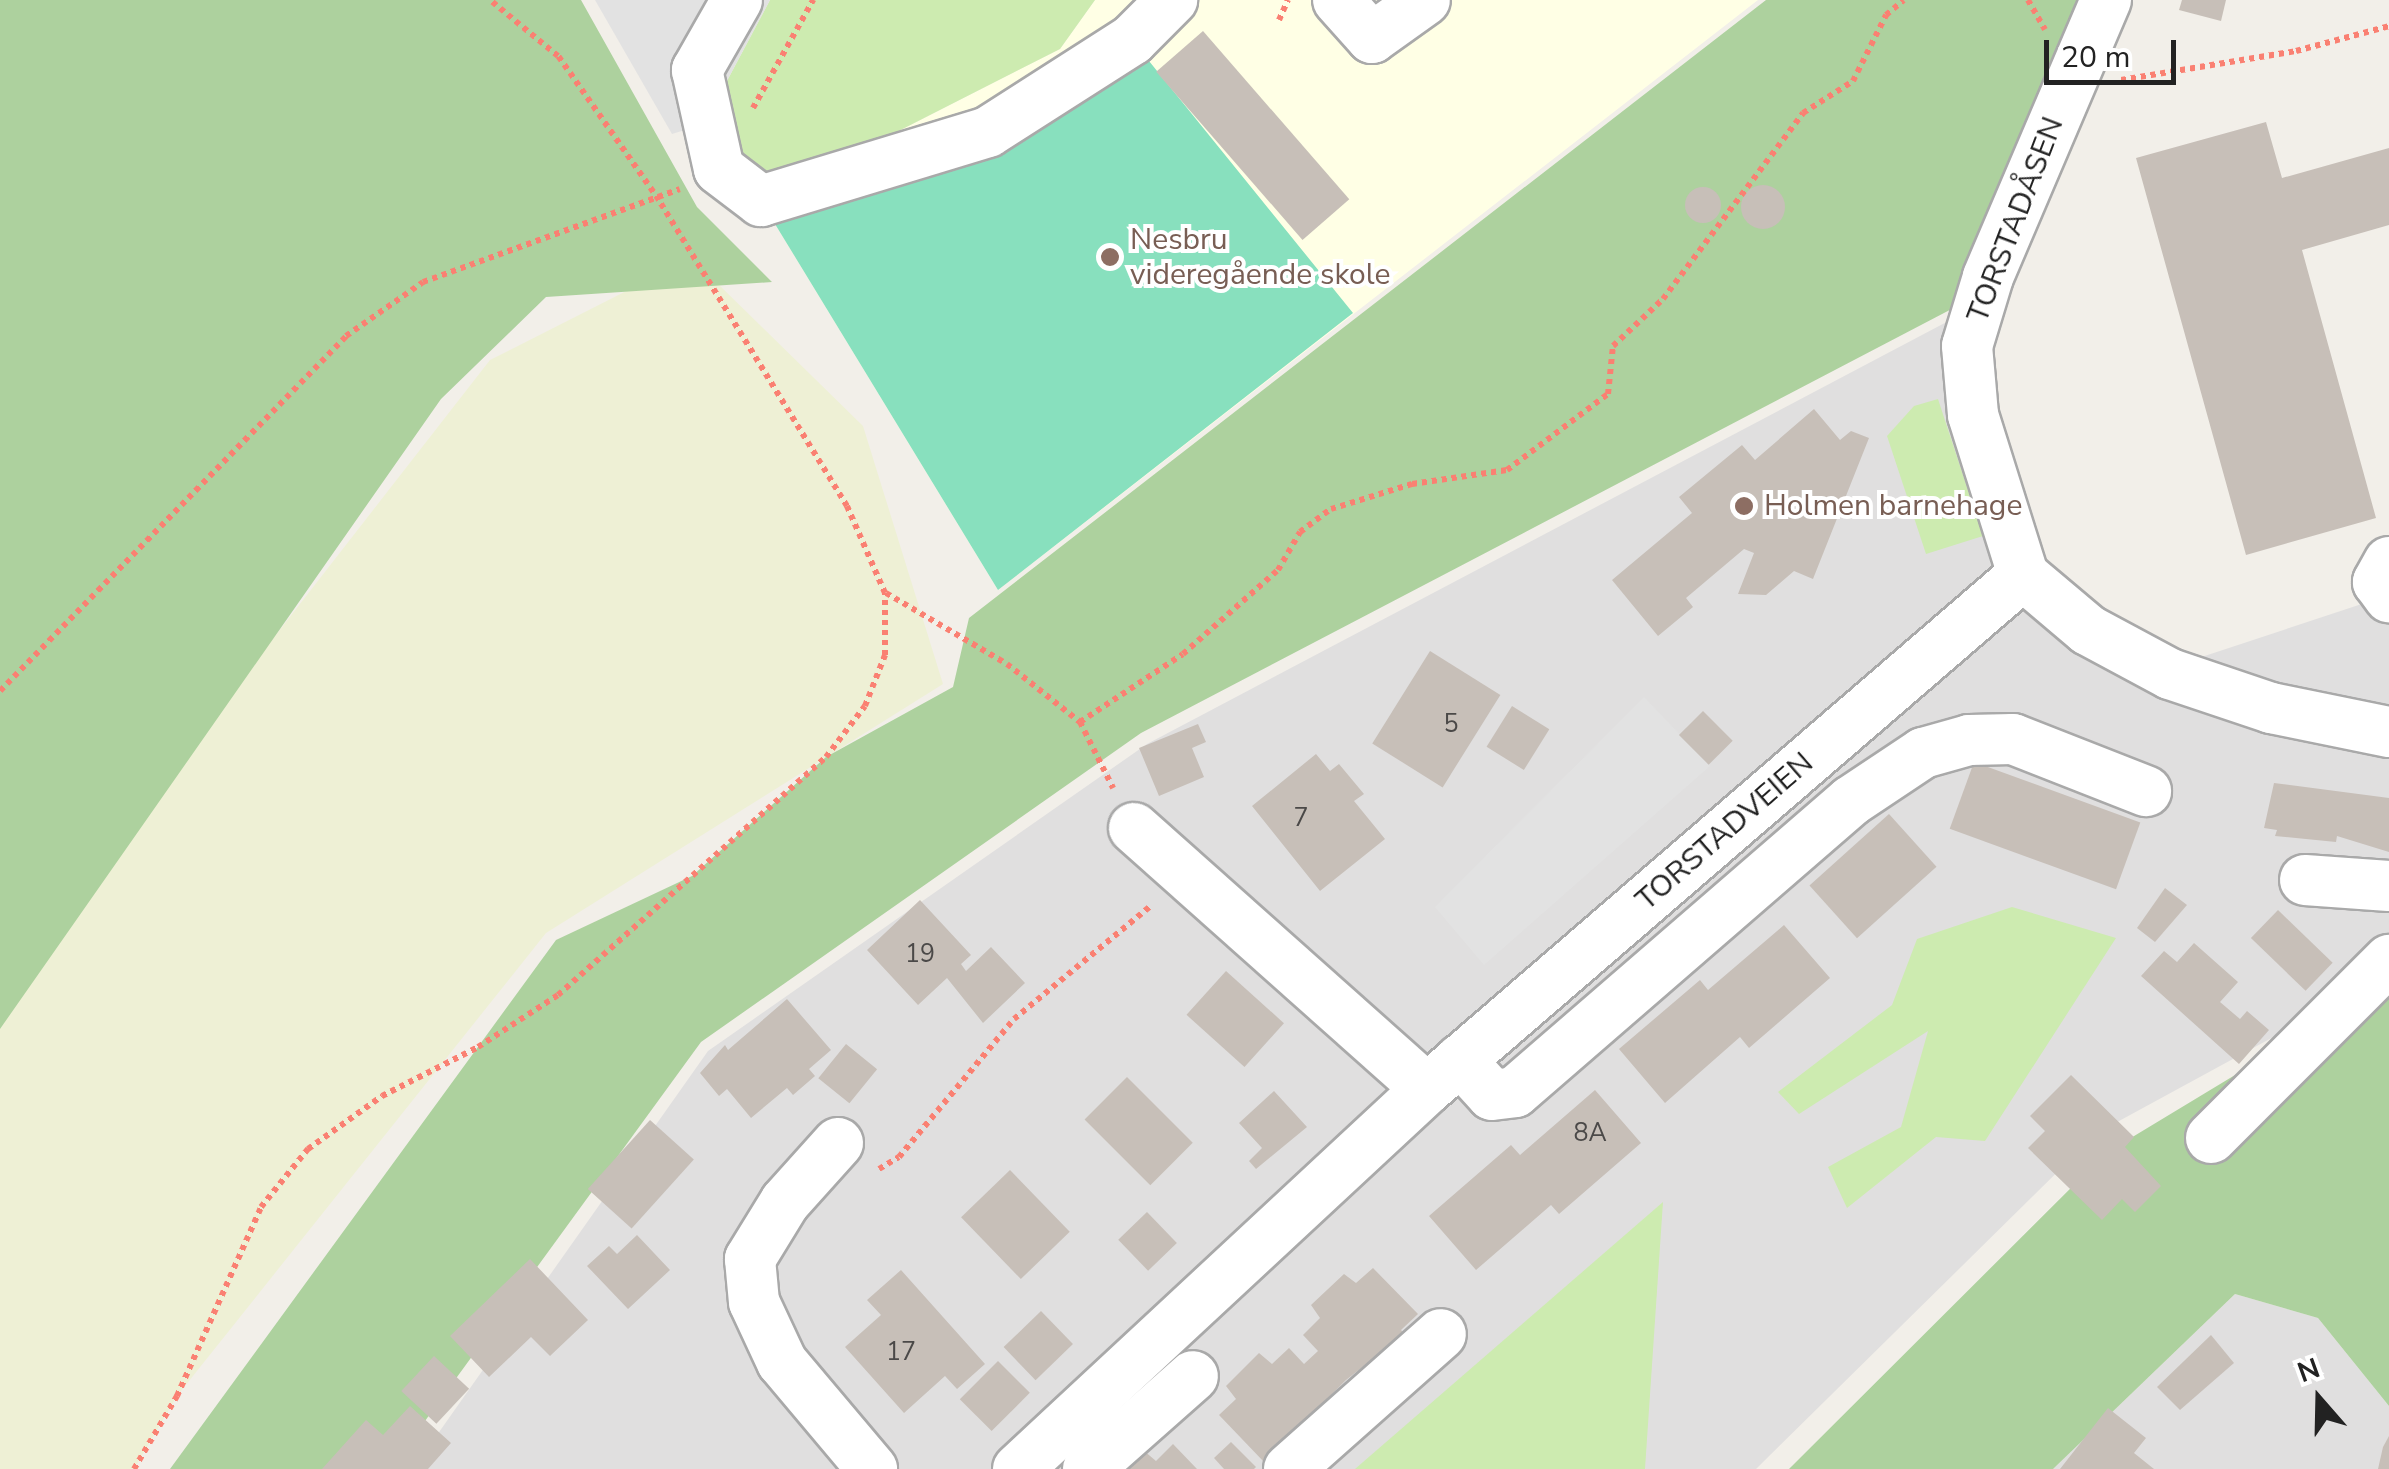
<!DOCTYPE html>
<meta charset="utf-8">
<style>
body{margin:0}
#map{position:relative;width:2389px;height:1469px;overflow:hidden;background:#f2efe9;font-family:"Nunito Sans",sans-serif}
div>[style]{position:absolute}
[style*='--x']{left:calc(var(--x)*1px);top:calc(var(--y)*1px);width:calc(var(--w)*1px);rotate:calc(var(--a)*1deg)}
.residential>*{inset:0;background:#e0dfdf}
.education>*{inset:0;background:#ffffe5}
.farmland>*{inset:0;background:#eef0d5}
.grass>*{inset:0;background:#cdebb0}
.forest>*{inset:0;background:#add19e}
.pitch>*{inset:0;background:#88e0be}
.parking>*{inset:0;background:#e2e2e2}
.building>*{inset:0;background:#c7bfb8;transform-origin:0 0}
.round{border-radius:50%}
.path>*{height:6px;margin-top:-3px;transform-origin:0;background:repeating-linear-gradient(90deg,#fa8072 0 5px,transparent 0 10px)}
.roads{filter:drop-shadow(2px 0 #a9a9a9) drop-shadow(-2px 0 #a9a9a9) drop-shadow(0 2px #a9a9a9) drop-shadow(0 -2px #a9a9a9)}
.minor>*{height:50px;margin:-25px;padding:0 25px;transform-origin:25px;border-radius:25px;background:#fff}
.dots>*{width:28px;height:28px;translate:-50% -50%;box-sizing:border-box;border:5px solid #fff;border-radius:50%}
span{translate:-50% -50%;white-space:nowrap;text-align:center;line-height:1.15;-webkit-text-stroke:8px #fff;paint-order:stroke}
.number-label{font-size:25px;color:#4b4948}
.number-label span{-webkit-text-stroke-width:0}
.street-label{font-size:30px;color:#222}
.education-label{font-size:30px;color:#785e54}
.left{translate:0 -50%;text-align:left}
.north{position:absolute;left:2269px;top:1349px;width:100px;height:100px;-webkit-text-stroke:8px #fff;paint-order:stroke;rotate:340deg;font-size:28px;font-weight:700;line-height:40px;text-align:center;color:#222}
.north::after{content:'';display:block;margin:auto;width:35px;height:45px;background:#222;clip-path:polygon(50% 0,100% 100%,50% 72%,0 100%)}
.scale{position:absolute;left:2044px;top:40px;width:132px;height:45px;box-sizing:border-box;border:5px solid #222;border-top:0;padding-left:12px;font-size:30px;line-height:35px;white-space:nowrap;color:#222;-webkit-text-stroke:8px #fff;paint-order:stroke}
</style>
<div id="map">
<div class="residential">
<i style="clip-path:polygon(1975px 307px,2023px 559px,2147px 675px,2389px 595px,2389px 981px,2374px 982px,2097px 1133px,1756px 1469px,413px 1469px,708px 1051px,1147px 744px)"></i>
<i style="clip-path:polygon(2235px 1294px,2318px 1318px,2389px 1406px,2389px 1469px,2053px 1469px)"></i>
</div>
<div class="education">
<i style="clip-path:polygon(1095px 0,1758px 0,998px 590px,761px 201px,1060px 49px)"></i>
</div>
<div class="farmland">
<i style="clip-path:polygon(650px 279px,716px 282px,863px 426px,943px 684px,546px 933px,177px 1396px,134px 1469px,0 1469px,0 1024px,169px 772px,490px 360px)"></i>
</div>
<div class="grass">
<i style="clip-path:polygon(770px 0,1095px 0,1060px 49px,761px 201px,704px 124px)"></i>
<i style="clip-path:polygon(1938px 399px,1983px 536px,1926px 554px,1887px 436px,1914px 406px)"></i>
<i style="clip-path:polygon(2012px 907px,2116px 938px,1985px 1141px,1936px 1137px,1847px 1208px,1828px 1167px,1901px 1127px,1928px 1031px,1799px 1114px,1778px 1092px,1892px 1005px,1917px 939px)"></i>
<i style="clip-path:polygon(1663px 1202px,1645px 1469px,1355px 1469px)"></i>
</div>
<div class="forest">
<i style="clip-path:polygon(0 0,581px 0,697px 207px,772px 282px,546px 297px,441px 399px,0 1029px)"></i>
<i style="clip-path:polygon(1766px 0,2104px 0,1988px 290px,1141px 733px,701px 1042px,390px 1469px,170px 1469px,556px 940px,692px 876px,826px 757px,953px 687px,969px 618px)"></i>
<i style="clip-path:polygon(2389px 989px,2389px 1406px,2318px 1318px,2235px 1294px,2053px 1469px,1789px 1469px,2106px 1153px,2374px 991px)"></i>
</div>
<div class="pitch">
<i style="clip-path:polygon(1132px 40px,1353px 313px,998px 590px,761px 201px,988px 132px)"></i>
</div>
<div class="parking">
<i style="clip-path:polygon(595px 0,770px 0,704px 124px,672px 134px)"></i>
<i style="clip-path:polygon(1644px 697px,1710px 766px,1484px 965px,1435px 907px)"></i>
</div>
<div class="building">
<i style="clip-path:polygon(2182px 0,2226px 0,2221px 21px,2179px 10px)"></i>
<i style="left:1203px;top:31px;width:223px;height:62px;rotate:49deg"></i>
<i style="clip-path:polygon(2266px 122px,2282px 178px,2389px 148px,2389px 225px,2302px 250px,2376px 518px,2246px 555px,2136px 158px)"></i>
<i class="round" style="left:1741px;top:185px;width:44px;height:44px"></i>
<i class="round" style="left:1685px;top:187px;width:36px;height:36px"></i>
<i style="clip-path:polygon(1814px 409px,1840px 440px,1851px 431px,1869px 438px,1813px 579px,1794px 571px,1766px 595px,1738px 594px,1754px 553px,1744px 549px,1686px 598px,1693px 607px,1658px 636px,1612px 580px,1692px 513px,1679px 497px,1742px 445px,1755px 460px)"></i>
<i style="left:1430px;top:651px;width:83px;height:109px;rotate:32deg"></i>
<i style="left:1512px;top:706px;width:44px;height:48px;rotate:32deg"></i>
<i style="left:1703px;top:711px;width:42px;height:34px;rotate:45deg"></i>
<i style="clip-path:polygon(1198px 724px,1206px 742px,1192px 748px,1204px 777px,1159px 796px,1139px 748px)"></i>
<i style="clip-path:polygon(1316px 754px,1330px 771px,1339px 764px,1364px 794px,1354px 801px,1385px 839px,1320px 891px,1252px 806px)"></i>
<i style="left:1974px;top:762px;width:177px;height:71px;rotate:20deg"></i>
<i style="clip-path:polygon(2274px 783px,2389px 798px,2389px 852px,2337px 836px,2336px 842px,2275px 836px,2277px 830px,2264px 828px)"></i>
<i style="left:1889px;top:814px;width:71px;height:107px;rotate:48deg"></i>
<i style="clip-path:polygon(2165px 888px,2187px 905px,2155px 942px,2137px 928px)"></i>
<i style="clip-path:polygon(920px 900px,971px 955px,961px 964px,966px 971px,991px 947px,1025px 983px,983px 1023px,947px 978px,918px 1005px,867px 950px)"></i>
<i style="left:2278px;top:910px;width:76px;height:39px;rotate:44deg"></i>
<i style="clip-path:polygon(1784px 925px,1830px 978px,1749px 1048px,1740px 1037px,1665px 1103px,1619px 1049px,1700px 980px,1708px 990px)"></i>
<i style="clip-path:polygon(2194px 943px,2238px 982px,2220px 1002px,2240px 1019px,2247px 1011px,2269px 1030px,2239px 1064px,2141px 976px,2164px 951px,2177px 962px)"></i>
<i style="left:1226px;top:971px;width:78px;height:59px;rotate:42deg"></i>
<i style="clip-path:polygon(787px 999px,831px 1050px,809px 1069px,815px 1076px,793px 1095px,787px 1088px,751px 1118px,727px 1089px,719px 1096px,700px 1073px,725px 1045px,728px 1050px)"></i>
<i style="left:846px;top:1044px;width:40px;height:44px;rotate:39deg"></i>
<i style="clip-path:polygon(2071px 1075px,2134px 1137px,2125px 1147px,2161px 1186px,2135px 1212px,2122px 1199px,2102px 1220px,2028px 1148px,2045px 1131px,2030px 1116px)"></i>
<i style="left:1127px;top:1077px;width:93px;height:60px;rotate:45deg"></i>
<i style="clip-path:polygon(1595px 1090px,1641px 1143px,1559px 1214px,1551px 1205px,1476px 1270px,1429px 1216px,1511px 1145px,1520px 1155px)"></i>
<i style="clip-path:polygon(1274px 1091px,1307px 1127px,1256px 1169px,1249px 1161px,1262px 1148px,1239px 1123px)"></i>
<i style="left:650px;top:1120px;width:59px;height:93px;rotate:42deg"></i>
<i style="left:1010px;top:1170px;width:86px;height:68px;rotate:46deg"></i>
<i style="left:1147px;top:1212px;width:43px;height:40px;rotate:46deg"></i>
<i style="clip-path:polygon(637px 1235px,670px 1270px,628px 1309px,587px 1266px,609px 1246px,617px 1254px)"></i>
<i style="clip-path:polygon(530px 1259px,588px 1320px,550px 1356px,531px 1337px,489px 1377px,450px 1336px)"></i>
<i style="clip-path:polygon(1373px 1268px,1418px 1314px,1401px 1330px,1409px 1338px,1372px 1373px,1365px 1365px,1346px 1380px,1264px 1462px,1219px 1415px,1236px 1399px,1226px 1386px,1259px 1353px,1272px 1364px,1289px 1348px,1304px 1364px,1318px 1351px,1303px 1335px,1320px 1318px,1311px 1305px,1344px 1274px,1356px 1283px)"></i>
<i style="clip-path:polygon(901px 1270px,985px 1364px,957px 1389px,945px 1376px,904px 1413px,845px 1347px,881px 1315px,867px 1300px)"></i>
<i style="left:1041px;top:1311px;width:46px;height:52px;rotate:46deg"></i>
<i style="clip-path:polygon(2211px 1335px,2234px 1363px,2180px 1410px,2157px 1387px)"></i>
<i style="left:434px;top:1356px;width:48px;height:48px;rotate:43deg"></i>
<i style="left:998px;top:1361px;width:45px;height:54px;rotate:45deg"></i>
<i style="clip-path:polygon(410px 1406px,451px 1443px,428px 1469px,322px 1469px,366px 1420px,383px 1435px)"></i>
<i style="clip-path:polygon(2108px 1408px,2146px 1438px,2134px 1453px,2154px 1469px,2060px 1469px)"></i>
<i style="clip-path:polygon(2389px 1436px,2389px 1469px,2378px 1469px,2383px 1447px)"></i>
<i style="clip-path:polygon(1231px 1442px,1256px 1467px,1254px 1469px,1224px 1469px,1214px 1458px)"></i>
<i style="clip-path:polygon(1173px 1444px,1197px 1469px,1124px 1469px,1143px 1450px,1156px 1461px)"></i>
</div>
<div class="path">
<i style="--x:2028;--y:0;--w:34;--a:60"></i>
<i style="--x:1279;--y:20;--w:22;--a:-66"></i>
<i style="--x:2121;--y:80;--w:177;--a:-9.4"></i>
<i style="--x:2296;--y:51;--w:96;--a:-15"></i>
<i style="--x:753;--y:108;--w:124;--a:-60.9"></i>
<i style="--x:886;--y:593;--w:140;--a:30.4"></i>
<i style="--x:1007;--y:664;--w:93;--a:38.5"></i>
<i style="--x:1080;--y:722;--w:74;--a:63.4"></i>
<i style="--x:0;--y:691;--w:496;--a:-45.7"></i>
<i style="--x:346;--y:336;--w:94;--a:-35"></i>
<i style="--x:423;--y:282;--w:273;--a:-19.9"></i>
<i style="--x:1080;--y:722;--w:123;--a:-33.4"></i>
<i style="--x:1183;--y:654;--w:127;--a:-41.5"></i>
<i style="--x:1278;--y:570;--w:44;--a:-59.9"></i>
<i style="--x:1300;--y:532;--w:39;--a:-37"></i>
<i style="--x:1331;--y:509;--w:85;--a:-17.2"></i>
<i style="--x:1412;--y:484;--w:96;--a:-8.4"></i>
<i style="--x:1507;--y:470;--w:126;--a:-37"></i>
<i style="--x:1608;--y:394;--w:48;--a:-84.1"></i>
<i style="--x:1613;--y:346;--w:69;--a:-43.2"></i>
<i style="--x:1663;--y:299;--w:233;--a:-53"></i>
<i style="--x:1803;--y:113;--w:59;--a:-32.6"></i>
<i style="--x:1853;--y:81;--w:74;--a:-63.4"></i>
<i style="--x:1886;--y:15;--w:23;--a:-40"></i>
<i style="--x:879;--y:1169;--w:23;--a:-31"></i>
<i style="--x:899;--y:1157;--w:180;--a:-50.2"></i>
<i style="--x:1014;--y:1019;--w:179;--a:-39.6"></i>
<i style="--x:134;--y:1469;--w:85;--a:-59.5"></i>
<i style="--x:177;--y:1396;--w:207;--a:-66"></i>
<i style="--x:261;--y:1207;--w:75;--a:-51"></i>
<i style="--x:308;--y:1149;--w:91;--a:-35.6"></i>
<i style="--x:382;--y:1096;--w:108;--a:-27"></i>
<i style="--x:478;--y:1047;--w:95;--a:-33"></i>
<i style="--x:558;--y:995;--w:358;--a:-41.6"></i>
<i style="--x:826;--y:757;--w:64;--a:-52.6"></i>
<i style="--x:865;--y:706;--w:55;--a:-68.6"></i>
<i style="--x:885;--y:655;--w:62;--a:-90"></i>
<i style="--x:885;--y:593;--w:95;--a:-113.6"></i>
<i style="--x:847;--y:506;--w:359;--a:-121.6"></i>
<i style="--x:659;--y:200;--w:176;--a:-125"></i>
<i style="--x:558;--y:56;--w:88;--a:-140.5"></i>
</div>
<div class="roads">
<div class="minor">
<i style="--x:737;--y:0;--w:81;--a:119.7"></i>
<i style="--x:697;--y:70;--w:101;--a:77.5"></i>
<i style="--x:719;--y:169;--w:53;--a:37.3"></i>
<i style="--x:761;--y:201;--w:237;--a:-16.9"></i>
<i style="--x:988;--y:132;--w:171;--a:-32.6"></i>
<i style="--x:1132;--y:40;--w:57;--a:-45"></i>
<i style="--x:1338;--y:0;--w:51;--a:48.2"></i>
<i style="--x:1372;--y:38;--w:65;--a:-35.6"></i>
<i style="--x:2106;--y:0;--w:301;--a:113.1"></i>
<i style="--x:1988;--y:277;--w:72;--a:106.9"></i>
<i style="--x:1967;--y:346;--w:69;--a:85"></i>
<i style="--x:1973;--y:415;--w:168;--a:72.6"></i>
<i style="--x:2023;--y:575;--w:85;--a:40.2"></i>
<i style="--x:2088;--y:630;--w:93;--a:28.2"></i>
<i style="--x:2170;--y:674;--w:107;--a:18.6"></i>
<i style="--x:2271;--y:708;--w:120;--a:11.5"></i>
<i style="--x:2389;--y:562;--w:23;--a:119"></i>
<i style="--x:2378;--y:582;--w:19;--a:54"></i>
<i style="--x:1134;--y:828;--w:392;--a:41.7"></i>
<i style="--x:2305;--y:880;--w:84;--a:4.1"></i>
<i style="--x:1460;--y:1060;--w:47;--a:47.6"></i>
<i style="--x:1492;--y:1095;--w:23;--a:-7"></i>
<i style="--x:1515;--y:1092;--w:444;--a:-40.9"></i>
<i style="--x:1851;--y:801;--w:87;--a:-33.7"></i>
<i style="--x:1923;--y:753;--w:48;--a:-15.8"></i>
<i style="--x:1969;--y:740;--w:44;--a:-1.3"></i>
<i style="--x:2013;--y:739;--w:143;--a:21.4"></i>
<i style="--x:2211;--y:1138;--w:252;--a:-45"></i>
<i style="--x:838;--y:1143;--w:79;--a:131.9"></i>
<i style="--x:785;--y:1202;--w:67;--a:121.6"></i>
<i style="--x:750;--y:1259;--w:43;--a:84.7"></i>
<i style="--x:754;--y:1302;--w:66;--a:65"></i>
<i style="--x:782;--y:1362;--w:140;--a:49.9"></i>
<i style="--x:1018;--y:1469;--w:558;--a:-42.9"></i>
<i style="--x:1427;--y:1089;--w:787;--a:-40.78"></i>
<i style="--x:1088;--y:1469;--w:140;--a:-41.5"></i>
<i style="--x:1289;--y:1469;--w:203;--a:-41.6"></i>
</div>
</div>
<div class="dots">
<i style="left:1110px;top:257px;background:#8d6e63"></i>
<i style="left:1744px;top:506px;background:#8d6e63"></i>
</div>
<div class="number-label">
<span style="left:1451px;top:724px">5</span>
<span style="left:1301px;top:818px">7</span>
<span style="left:920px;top:954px">19</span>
<span style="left:1590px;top:1133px">8A</span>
<span style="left:901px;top:1352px">17</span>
</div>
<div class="street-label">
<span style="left:2016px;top:220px;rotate:-69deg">TORSTADÅSEN</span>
<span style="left:1725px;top:832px;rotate:-41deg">TORSTADVEIEN</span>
</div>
<div class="education-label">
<span class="left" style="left:1130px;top:257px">Nesbru<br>videregående skole</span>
<span class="left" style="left:1764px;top:506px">Holmen barnehage</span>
</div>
<div class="north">N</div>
<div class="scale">20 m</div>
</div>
